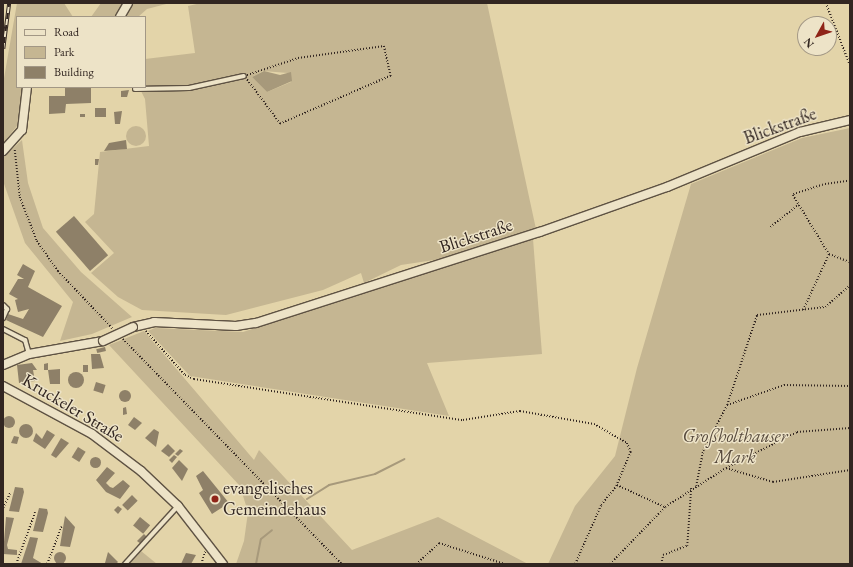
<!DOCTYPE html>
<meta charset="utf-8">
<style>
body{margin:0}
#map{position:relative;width:853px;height:567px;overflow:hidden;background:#e3d4a9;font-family:"EB Garamond",serif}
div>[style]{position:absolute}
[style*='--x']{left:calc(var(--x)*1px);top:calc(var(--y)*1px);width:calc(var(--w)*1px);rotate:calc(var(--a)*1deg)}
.green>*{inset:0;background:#c5b692}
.round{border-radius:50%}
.water>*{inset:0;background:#a7997b}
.stream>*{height:2px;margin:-1px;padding:0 1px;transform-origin:1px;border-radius:1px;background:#a7997b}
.building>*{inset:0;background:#8e8068;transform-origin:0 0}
.path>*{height:1.5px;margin-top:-0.75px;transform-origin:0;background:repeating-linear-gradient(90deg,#322621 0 1px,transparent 0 3px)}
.roads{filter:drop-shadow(1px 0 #5e5243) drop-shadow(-1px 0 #5e5243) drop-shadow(0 1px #5e5243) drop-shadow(0 -1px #5e5243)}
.service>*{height:4px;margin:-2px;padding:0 2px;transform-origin:2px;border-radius:2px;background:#ede3c7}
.minor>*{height:8px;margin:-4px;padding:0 4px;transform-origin:4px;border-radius:4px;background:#ede3c7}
.rail>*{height:3.5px;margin-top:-1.75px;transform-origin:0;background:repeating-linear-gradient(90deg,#ede3c7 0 6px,#322621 0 12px);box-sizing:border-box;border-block:1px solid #322621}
.bridges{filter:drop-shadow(1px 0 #5e5243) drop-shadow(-1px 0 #5e5243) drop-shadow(0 1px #5e5243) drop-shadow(0 -1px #5e5243)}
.minor-bridge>*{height:8px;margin:-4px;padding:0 4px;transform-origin:4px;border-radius:4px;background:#ede3c7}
.dots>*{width:11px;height:11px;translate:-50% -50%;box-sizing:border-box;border:2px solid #ede3c7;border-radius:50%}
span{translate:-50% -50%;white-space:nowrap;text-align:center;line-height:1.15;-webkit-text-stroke:3px #ede3c7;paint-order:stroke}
.street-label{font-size:18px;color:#322621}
.park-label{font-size:18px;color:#574a3d;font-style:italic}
.poi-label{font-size:18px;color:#322621}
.left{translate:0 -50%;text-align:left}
.frame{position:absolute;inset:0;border:4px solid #322621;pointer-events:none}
.legend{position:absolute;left:16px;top:16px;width:130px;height:72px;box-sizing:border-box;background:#ede3c7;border:1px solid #a29785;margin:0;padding:5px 7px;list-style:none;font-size:12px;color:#322621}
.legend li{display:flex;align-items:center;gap:8px;height:20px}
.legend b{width:20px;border:1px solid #a29785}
.north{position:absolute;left:797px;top:16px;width:40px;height:40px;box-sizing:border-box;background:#ede3c7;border:1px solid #a29785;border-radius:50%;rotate:230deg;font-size:11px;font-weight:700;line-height:16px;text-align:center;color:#322621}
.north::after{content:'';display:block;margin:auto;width:14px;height:18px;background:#8f2418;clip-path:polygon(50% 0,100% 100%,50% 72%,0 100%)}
</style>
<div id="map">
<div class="green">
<i style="clip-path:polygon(17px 3px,64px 3px,73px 17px,17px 17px,17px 87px,23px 87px,20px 110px,17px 126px,3px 143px,3px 84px)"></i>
<i style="clip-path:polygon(101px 3px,170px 3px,147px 9px,138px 17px,91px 17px)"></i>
<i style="clip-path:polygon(evenodd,201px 3px,487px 3px,536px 229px,441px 259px,401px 265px,364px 283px,361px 273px,323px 290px,226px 315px,142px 310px,118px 297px,91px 273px,114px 253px,85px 222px,94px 214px,100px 152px,149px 146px,145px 99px,139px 87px,145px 87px,145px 59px,195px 53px,188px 6px,201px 3px,263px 71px,288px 73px,291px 82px,267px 92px,252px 77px,263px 71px)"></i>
<i class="round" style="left:126px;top:126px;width:20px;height:20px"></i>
<i style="clip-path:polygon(850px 128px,850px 564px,548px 564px,575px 506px,615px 456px,637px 368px,691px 184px,802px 138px)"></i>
<i style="clip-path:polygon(22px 140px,28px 183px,43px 228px,81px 272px,132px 317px,92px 334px,60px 341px,73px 302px,25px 243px,3px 181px,3px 158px)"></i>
<i style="clip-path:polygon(533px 239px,542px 354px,427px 363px,449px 416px,190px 376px,148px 331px,155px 328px,243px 332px)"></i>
<i style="clip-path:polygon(144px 331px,254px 460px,259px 450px,352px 550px,438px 517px,528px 564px,236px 564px,244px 541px,248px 512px,240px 486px,109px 345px)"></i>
<i style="clip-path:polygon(141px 551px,157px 564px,128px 564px)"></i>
</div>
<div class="water">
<i style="clip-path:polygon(264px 71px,280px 75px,291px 72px,292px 81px,267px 92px,252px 77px)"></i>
</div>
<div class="stream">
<i style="--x:307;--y:499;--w:26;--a:-32"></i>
<i style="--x:329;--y:485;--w:47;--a:-13.4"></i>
<i style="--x:375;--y:474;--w:33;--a:-27"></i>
<i style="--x:256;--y:564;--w:25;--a:-79"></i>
<i style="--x:261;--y:539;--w:14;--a:-39"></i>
</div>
<div class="building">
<i style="clip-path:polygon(71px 87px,91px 87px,91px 103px,66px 104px,65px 113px,49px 114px,49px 96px,65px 96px,65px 88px)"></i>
<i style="clip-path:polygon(129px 90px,127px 97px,121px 97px,121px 91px)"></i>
<i style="left:95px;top:108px;width:11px;height:9px"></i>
<i style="clip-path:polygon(122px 111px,120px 124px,115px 124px,114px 112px)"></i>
<i style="left:80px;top:114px;width:5px;height:3px"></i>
<i style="clip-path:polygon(126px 140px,127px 149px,104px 151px,109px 143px)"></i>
<i style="clip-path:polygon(95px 159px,99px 159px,98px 165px,95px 165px)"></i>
<i style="left:74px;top:216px;width:52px;height:24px;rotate:49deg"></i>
<i style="clip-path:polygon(23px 264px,35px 271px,28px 287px,62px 306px,43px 337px,6px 320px,8px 314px,23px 319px,29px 309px,18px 312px,15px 300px,18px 299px,9px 294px,18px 279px,24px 279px,17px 275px)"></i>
<i style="left:105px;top:347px;width:4px;height:9px;rotate:76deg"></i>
<i style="clip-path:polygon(91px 354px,100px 354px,104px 368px,92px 369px)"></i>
<i style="clip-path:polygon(32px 363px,37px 370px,33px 370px,35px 381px,19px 383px,17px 365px)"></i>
<i style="clip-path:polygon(48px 363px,48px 370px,60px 369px,60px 384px,50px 384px,48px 370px,44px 370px,44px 364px)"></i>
<i style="left:83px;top:365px;width:5px;height:7px"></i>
<i class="round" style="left:68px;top:372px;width:16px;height:16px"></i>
<i style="left:96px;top:382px;width:10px;height:9px;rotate:17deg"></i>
<i class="round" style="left:119px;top:390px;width:12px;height:12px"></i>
<i style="clip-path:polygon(126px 407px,127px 414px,123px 415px,123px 408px)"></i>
<i class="round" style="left:3px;top:416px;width:12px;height:12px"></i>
<i style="clip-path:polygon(134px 417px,142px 423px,135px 430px,128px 425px)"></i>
<i style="clip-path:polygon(96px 419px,99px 421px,96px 426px,93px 425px)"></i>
<i class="round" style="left:19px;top:424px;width:14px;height:14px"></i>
<i style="clip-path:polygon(154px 429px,159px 432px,156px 447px,145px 438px)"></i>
<i style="clip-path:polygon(47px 430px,55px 435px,45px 449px,33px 441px,36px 433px,42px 439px)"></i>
<i style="clip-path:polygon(14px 436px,19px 437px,17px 444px,11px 443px)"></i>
<i style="clip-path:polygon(61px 438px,69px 443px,56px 458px,51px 455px)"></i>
<i style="clip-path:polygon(168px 444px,175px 451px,169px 457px,161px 451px)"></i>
<i style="left:78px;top:447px;width:9px;height:12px;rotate:32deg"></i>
<i style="clip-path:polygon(180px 449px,183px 451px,178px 456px,175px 454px)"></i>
<i style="clip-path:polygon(174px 455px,177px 457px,172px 463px,169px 460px)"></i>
<i class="round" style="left:89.5px;top:456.5px;width:11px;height:11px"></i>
<i style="clip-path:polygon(179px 460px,188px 469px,182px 481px,172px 468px)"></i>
<i style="clip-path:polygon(107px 467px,115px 473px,106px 483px,110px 487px,113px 488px,123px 480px,130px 486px,120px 499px,106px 492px,96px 480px)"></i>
<i style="clip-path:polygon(203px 471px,229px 503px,212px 514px,199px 493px,203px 490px,196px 476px)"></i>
<i style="clip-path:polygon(15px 487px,23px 488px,24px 492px,19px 512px,9px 511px)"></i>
<i style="left:132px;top:495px;width:8px;height:14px;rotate:45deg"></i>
<i style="clip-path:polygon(118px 506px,122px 509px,118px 514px,114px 510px)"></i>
<i style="clip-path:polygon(39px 508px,47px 509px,48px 513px,43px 532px,33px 531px)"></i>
<i style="clip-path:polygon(65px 516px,75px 527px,70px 547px,60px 546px)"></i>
<i style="clip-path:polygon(6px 517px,14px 518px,7px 545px,8px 549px,17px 550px,17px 555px,3px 554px)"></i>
<i style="left:140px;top:517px;width:13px;height:11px;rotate:39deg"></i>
<i style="clip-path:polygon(144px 534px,147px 537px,141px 544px,137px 541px)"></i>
<i style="clip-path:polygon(30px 537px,38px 538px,33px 558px,43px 564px,21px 564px)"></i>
<i style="clip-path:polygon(108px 552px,118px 562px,116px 564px,105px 563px)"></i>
<i class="round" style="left:54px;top:552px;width:12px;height:12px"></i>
<i style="clip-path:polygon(186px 553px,196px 555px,191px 564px,181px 564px)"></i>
</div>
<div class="path">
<i style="--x:826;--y:3;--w:66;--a:68.8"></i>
<i style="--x:384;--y:46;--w:31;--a:77"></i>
<i style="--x:391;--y:76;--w:121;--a:156.6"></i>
<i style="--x:280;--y:124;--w:60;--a:-126.9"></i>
<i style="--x:244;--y:76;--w:57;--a:-18.4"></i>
<i style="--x:298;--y:58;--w:87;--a:-7.9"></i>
<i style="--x:15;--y:150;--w:47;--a:83.9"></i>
<i style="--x:20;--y:197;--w:47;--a:68.9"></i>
<i style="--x:37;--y:241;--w:37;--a:55"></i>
<i style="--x:58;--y:271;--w:79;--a:46.5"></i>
<i style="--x:850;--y:181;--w:27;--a:172"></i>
<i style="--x:823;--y:185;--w:32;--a:162"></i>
<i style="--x:793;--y:195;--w:69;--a:58.6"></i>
<i style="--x:829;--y:254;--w:22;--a:21"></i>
<i style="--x:770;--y:227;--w:36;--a:-38"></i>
<i style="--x:803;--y:310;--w:62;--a:-65.1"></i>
<i style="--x:146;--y:331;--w:59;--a:48.4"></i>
<i style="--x:185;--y:375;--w:10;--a:24"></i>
<i style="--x:194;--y:379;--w:272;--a:8.7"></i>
<i style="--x:463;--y:420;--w:58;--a:-9"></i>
<i style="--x:520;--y:411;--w:75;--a:10"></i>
<i style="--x:594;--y:424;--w:38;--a:30"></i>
<i style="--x:627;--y:443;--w:10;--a:66"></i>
<i style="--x:631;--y:452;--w:36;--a:113"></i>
<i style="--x:123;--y:339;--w:314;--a:45.8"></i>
<i style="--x:727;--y:405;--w:60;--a:-19.3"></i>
<i style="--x:784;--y:385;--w:66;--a:0.9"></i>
<i style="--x:726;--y:468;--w:49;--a:16.6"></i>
<i style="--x:773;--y:482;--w:78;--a:-8.9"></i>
<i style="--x:696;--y:486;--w:36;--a:-79"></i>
<i style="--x:703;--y:451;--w:52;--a:-62.4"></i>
<i style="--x:727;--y:405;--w:95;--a:-71.6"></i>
<i style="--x:757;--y:315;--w:68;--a:-6.7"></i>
<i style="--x:825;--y:307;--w:33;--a:-41"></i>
<i style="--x:3;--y:508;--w:17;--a:-65"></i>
<i style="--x:16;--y:564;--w:55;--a:-69.9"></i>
<i style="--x:47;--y:564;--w:40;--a:-69"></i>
<i style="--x:201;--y:564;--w:13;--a:-72"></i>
<i style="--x:416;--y:564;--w:31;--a:-42"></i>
<i style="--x:439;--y:543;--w:69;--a:17.7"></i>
<i style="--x:575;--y:564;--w:64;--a:-66.2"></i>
<i style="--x:601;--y:505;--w:26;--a:-51"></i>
<i style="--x:617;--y:485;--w:53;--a:24.6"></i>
<i style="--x:610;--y:564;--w:79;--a:-46"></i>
<i style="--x:665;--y:507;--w:72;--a:-32.6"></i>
<i style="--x:726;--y:468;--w:80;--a:-26.9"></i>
<i style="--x:797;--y:432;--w:53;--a:-4.3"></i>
<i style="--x:661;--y:564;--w:9;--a:-77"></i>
<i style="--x:663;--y:555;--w:26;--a:-21"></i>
<i style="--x:687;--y:546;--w:58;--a:-86.1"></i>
</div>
<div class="roads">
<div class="service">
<i style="--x:135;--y:89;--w:54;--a:-1.1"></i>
<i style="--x:189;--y:88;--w:56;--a:-12.3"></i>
<i style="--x:3;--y:305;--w:6;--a:45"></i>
<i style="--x:7;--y:309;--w:10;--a:114"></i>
<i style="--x:3;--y:329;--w:25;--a:27"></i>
<i style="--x:25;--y:340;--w:15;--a:74"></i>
<i style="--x:125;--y:564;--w:79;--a:-47.6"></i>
</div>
<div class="minor">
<i style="--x:120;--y:17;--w:16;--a:-60"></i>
<i style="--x:3;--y:151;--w:28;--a:-48"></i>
<i style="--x:22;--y:130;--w:43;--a:-83.4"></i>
<i style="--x:133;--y:327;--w:22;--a:-13"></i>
<i style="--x:154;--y:322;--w:82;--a:2.8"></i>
<i style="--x:236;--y:326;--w:20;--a:-9"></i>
<i style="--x:256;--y:323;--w:298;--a:-17.8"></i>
<i style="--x:540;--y:232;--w:135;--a:-19.5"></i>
<i style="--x:667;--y:187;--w:144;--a:-22.5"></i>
<i style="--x:800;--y:132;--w:51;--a:-13.5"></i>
<i style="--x:3;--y:365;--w:28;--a:-23"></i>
<i style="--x:29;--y:354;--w:75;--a:-10"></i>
<i style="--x:3;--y:386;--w:101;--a:28.3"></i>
<i style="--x:92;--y:434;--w:61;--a:37.1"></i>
<i style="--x:141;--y:471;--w:51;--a:43.4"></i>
<i style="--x:178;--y:506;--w:73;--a:52.2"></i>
</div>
</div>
<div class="rail">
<i style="--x:3;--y:49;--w:46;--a:-82.6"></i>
</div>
<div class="bridges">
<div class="minor-bridge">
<i style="--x:103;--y:341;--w:33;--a:-25"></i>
</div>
</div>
<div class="dots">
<i style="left:215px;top:499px;background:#8f2418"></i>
</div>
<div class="street-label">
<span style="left:780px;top:126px;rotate:-20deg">Blickstraße</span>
<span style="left:476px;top:236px;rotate:-18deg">Blickstraße</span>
<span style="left:73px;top:408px;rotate:31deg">Kruckeler Straße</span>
</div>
<div class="park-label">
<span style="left:735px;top:447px">Großholthauser<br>Mark</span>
</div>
<div class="poi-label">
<span class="left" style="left:223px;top:499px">evangelisches<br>Gemeindehaus</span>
</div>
<div class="frame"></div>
<ul class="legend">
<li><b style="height:5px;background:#ede3c7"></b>Road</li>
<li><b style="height:11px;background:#c5b692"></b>Park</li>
<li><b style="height:11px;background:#8e8068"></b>Building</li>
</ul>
<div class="north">N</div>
</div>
